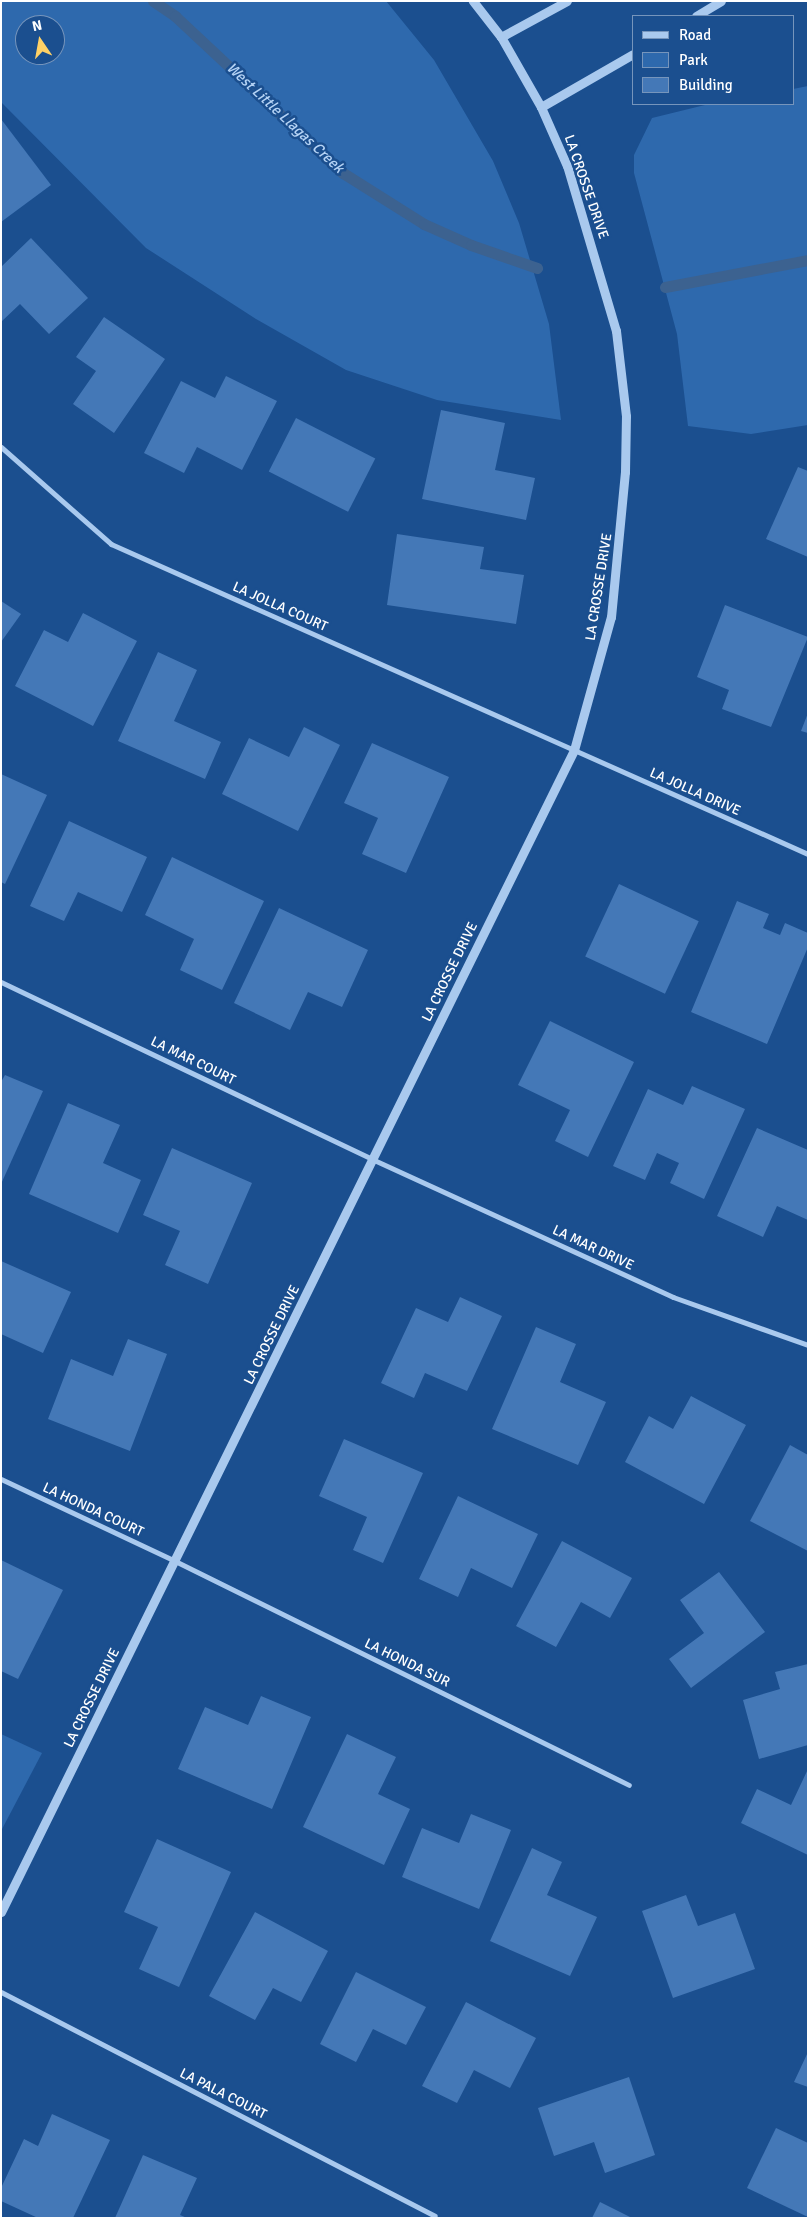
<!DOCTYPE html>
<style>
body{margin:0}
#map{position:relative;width:809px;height:2219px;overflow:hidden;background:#1b4f8f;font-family:Signika,sans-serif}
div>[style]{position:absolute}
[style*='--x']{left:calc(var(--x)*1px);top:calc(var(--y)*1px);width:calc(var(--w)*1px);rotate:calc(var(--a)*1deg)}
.green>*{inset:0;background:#2e69ad}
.stream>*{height:11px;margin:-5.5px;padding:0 5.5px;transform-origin:5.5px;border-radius:5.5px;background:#3c6290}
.building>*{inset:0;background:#4478b7;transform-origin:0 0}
.minor>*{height:5px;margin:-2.5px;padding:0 2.5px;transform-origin:2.5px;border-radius:2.5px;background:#a9c9ee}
.tertiary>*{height:9px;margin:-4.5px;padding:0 4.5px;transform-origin:4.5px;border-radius:4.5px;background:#a9c9ee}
span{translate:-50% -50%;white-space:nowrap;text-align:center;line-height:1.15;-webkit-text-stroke:5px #1b4f8f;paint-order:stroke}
.street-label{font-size:14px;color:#fff}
.water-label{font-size:15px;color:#b5d3f5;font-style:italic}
.frame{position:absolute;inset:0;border:2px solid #fff;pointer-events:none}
.legend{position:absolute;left:632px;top:15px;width:162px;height:90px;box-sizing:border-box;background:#1b4f8f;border:1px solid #7695bc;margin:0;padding:6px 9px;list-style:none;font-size:15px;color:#fff}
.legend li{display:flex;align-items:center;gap:10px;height:25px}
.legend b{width:25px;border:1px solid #7695bc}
.north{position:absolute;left:15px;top:15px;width:50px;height:50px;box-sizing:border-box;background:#1b4f8f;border:1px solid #7695bc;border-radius:50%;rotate:348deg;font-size:14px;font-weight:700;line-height:20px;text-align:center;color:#fff}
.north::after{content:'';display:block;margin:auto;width:18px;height:22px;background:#ffd166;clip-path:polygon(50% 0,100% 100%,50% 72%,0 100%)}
</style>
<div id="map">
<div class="green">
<i style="clip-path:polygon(evenodd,1px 1px,386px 1px,434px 60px,493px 161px,519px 223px,549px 324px,561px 420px,437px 400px,346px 370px,256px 319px,146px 248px,1px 102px,1px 1px,25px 25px,55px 25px,55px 55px,25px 55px,25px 25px)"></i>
<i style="clip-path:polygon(808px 86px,808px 425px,751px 434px,688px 426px,677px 334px,634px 173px,634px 155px,652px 118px,709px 104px,793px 104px,793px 89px)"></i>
<i style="clip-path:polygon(1px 1734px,42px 1753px,1px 1831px)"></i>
</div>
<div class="stream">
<i style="--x:153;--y:1;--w:27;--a:34"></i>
<i style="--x:175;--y:16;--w:230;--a:43.1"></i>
<i style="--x:343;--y:173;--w:96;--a:32.2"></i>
<i style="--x:424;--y:224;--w:51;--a:24.1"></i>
<i style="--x:471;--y:245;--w:70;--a:19.2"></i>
<i style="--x:665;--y:287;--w:146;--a:-10.7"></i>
</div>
<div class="building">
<i style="clip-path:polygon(1px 119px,51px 185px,1px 222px)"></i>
<i style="clip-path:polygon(31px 238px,88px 298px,49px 334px,20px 304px,1px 322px,1px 267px)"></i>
<i style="clip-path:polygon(104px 317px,165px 359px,114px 433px,73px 404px,96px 371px,76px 357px)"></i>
<i style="clip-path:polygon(226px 376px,277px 401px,242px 470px,197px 447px,184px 473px,144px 453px,181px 381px,215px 398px)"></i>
<i style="clip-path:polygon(441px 410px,505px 423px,495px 470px,535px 478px,526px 520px,422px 499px)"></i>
<i style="left:296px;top:418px;width:89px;height:60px;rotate:27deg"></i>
<i style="clip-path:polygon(798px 467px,808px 471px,808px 557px,766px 539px)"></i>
<i style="clip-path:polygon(397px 534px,484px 547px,480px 569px,524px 575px,516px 624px,387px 605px)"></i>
<i style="clip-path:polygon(1px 601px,21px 614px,1px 642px)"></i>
<i style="clip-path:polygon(725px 605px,808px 637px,771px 727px,722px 709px,729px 690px,697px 677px)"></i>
<i style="clip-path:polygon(83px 613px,137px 641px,93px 726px,15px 686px,44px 630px,68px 642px)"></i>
<i style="clip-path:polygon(158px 652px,197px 670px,174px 721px,221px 742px,205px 779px,118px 741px)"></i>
<i style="clip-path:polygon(808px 713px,808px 733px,801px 731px)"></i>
<i style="clip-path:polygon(304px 727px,340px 745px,298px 831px,222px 794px,249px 738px,289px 757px)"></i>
<i style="clip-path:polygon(372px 743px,449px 777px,406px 873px,362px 854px,378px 818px,344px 803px)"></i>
<i style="clip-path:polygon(1px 774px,47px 795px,5px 884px,1px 882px)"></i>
<i style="clip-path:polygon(69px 821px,147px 857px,122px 912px,78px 892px,64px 921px,30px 906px)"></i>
<i style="clip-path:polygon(172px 857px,264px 901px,222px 990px,180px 970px,194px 939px,145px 915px)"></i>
<i style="left:619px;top:884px;width:88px;height:80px;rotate:25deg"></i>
<i style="clip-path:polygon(737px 901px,769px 914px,763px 928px,780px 935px,785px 923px,808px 933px,808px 947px,767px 1044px,691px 1012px)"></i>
<i style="clip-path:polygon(279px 908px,368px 950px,342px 1007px,308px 992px,290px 1030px,234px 1003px)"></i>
<i style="clip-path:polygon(550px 1021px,634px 1062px,588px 1157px,555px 1141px,570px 1110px,518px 1085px)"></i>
<i style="clip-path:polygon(5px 1075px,43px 1091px,1px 1184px,1px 1082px)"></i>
<i style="clip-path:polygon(692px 1086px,745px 1109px,704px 1199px,670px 1183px,679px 1163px,657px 1153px,645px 1180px,613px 1166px,648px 1089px,683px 1105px)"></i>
<i style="clip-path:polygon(68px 1103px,120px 1125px,103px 1163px,141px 1180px,118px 1233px,29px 1194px)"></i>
<i style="clip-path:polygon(757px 1128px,808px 1150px,808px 1220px,777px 1206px,763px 1237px,717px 1216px)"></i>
<i style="clip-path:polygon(172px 1148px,252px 1183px,208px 1284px,165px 1265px,180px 1231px,143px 1215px)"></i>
<i style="clip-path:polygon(1px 1261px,71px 1292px,43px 1353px,1px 1334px)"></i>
<i style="clip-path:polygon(460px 1297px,502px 1316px,467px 1391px,425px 1373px,414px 1398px,381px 1383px,416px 1308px,448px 1322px)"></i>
<i style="clip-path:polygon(536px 1327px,576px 1344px,560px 1382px,606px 1402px,578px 1465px,492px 1429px)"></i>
<i style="clip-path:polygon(128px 1339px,167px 1354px,130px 1451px,48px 1419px,71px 1359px,113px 1376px)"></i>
<i style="clip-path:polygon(691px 1396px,746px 1425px,704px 1504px,625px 1462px,649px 1416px,673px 1429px)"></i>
<i style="clip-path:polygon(344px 1439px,423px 1473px,383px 1563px,353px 1550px,367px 1517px,319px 1496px)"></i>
<i style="clip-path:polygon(790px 1445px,808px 1455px,808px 1551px,750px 1521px)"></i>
<i style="clip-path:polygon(458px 1496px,538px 1534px,512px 1588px,471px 1568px,458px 1597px,419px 1579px)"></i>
<i style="clip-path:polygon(562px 1541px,632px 1578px,610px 1618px,581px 1602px,556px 1647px,516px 1626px)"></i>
<i style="clip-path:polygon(1px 1560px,63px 1590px,18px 1679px,1px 1671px)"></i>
<i style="clip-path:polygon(719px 1572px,765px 1632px,691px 1688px,669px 1659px,704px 1633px,680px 1600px)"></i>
<i style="clip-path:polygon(808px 1664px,808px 1745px,759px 1759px,743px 1700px,780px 1689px,775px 1672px)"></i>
<i style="clip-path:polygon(261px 1696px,311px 1717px,272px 1809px,178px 1769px,205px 1707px,248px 1725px)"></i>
<i style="clip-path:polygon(347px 1734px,396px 1757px,378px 1794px,410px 1809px,384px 1865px,303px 1827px)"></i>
<i style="clip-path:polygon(808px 1769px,808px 1855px,741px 1823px,757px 1789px,791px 1805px)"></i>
<i style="clip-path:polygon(471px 1814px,511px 1830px,479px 1909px,402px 1877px,422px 1828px,459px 1843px)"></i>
<i style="clip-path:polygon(157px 1839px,231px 1872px,179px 1987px,139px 1969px,158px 1927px,124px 1912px)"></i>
<i style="clip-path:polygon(532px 1848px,562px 1862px,547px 1895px,597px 1917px,570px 1976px,490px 1941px)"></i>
<i style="clip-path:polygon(686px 1895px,698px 1926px,735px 1913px,755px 1969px,673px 1998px,642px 1911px)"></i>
<i style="clip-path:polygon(255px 1912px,328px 1951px,301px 2002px,273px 1988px,255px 2020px,209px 1996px)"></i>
<i style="clip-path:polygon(356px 1972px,426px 2007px,406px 2045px,373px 2029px,356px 2062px,320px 2044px)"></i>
<i style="clip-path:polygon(466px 2002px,536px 2038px,510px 2088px,474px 2070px,457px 2103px,422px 2086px)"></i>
<i style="clip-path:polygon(808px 2052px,808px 2087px,794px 2082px)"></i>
<i style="clip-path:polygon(629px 2077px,655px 2155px,605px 2173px,594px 2142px,554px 2156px,538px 2108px)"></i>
<i style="clip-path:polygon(52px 2114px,110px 2140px,73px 2218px,38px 2218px,1px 2201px,1px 2188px,24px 2139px,38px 2146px)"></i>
<i style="clip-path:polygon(776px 2128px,808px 2143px,808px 2217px,747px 2188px)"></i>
<i style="clip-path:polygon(143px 2155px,197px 2178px,180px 2215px,187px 2218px,115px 2218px)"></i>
<i style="clip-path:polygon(600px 2202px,632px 2218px,592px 2218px)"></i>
</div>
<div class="minor">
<i style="--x:1;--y:447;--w:147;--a:41.4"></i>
<i style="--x:111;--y:544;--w:763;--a:23.98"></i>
<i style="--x:1;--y:982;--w:413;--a:25.5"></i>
<i style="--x:374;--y:1160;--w:329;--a:24.6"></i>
<i style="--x:673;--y:1297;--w:143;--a:19.6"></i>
<i style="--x:1;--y:1479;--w:192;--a:25.2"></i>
<i style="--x:175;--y:1561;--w:506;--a:26.26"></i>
<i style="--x:1;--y:1992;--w:488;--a:27.3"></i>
</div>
<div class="tertiary">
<i style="--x:696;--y:16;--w:29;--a:-31"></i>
<i style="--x:501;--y:37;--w:75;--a:-28.6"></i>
<i style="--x:541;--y:107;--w:106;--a:-29.9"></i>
<i style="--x:1;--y:1912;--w:1296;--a:-63.75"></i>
<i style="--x:574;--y:750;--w:138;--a:-74.5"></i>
<i style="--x:611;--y:617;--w:146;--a:-84.5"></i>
<i style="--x:625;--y:472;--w:56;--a:-89"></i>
<i style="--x:626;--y:416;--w:86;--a:-96.7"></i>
<i style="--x:616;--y:331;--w:172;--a:-106.5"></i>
<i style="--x:567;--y:166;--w:64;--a:-113.8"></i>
<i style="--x:541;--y:107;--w:81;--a:-119.7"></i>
<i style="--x:501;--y:37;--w:46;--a:-127.9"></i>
</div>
<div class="street-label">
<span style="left:586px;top:187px;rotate:71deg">LA CROSSE DRIVE</span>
<span style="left:599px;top:587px;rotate:-81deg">LA CROSSE DRIVE</span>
<span style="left:280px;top:607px;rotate:24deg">LA JOLLA COURT</span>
<span style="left:695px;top:792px;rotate:24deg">LA JOLLA DRIVE</span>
<span style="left:450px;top:972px;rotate:-64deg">LA CROSSE DRIVE</span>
<span style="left:193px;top:1061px;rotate:26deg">LA MAR COURT</span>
<span style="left:593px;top:1248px;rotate:25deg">LA MAR DRIVE</span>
<span style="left:272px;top:1335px;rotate:-64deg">LA CROSSE DRIVE</span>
<span style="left:93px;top:1510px;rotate:25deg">LA HONDA COURT</span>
<span style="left:407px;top:1663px;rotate:26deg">LA HONDA SUR</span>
<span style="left:92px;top:1698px;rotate:-64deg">LA CROSSE DRIVE</span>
<span style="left:223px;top:2094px;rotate:27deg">LA PALA COURT</span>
</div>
<div class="water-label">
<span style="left:285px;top:118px;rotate:43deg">West Little Llagas Creek</span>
</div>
<div class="frame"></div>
<ul class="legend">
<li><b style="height:6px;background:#a9c9ee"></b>Road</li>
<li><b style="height:14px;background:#2e69ad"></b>Park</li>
<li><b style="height:14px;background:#4478b7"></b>Building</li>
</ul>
<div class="north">N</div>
</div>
